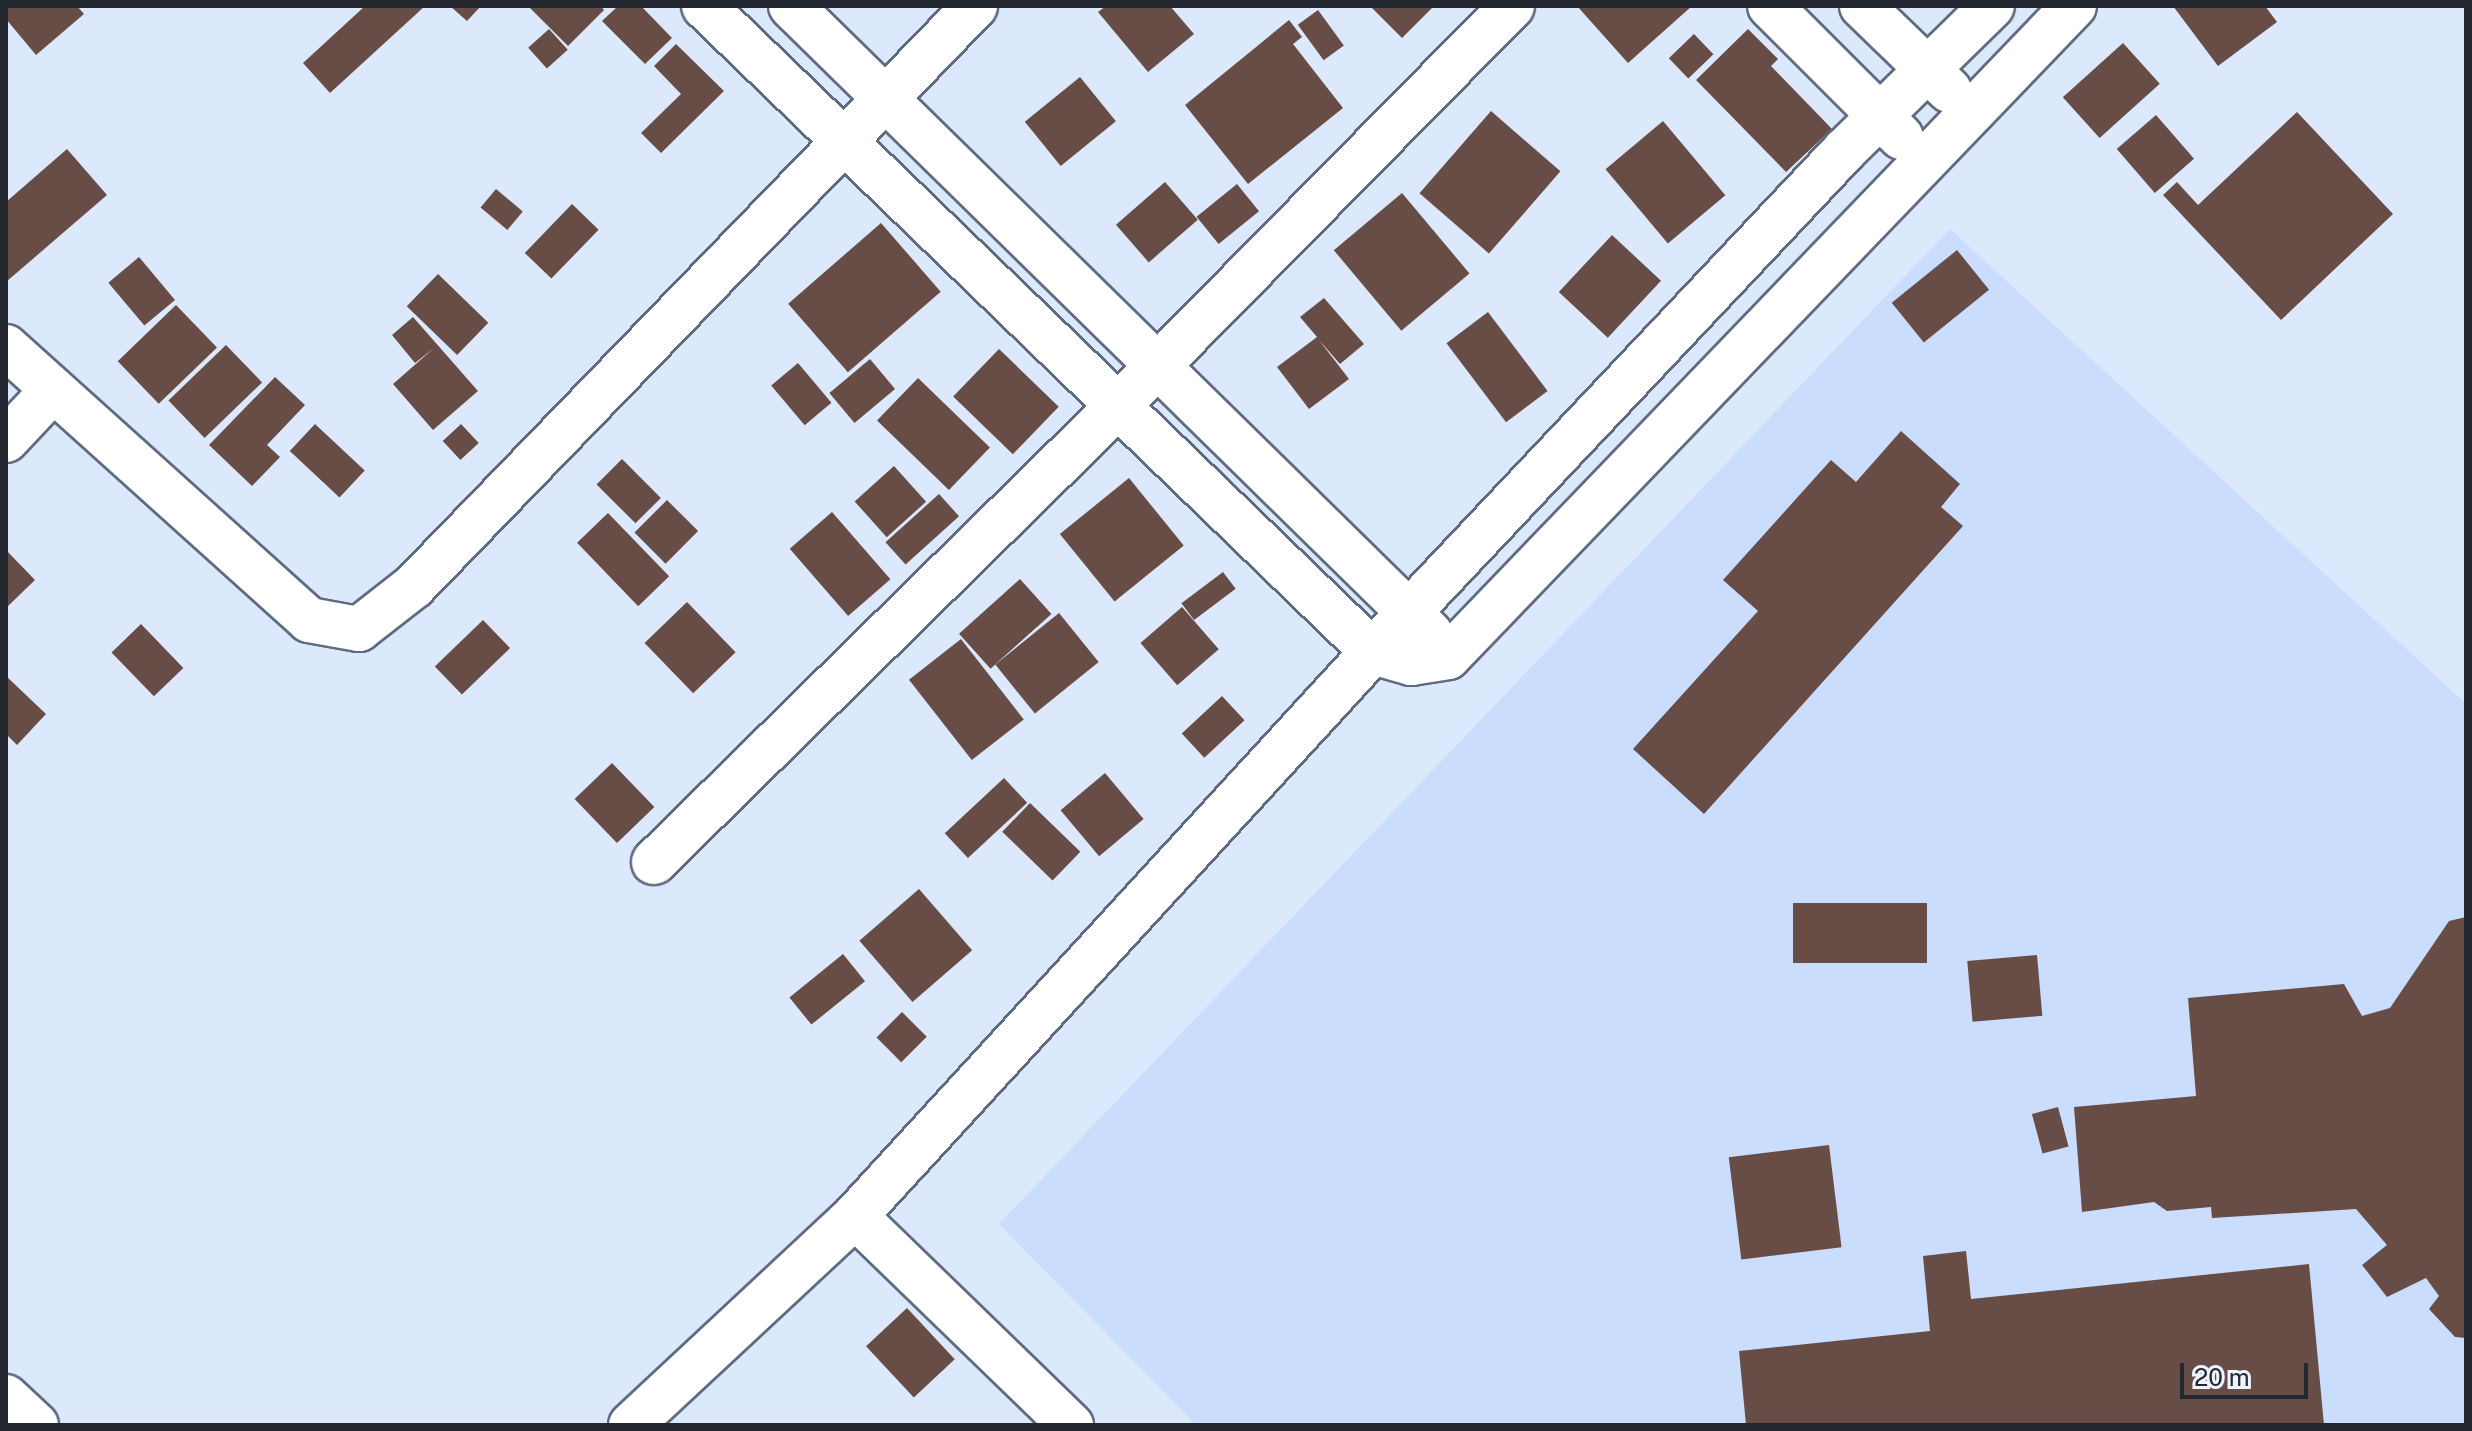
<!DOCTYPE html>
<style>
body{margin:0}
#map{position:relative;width:2472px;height:1431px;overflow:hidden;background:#dce8fc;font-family:"Public Sans",sans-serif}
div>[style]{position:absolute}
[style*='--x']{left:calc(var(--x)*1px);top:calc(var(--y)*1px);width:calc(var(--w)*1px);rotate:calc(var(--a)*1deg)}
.built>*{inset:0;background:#cbddfd}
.building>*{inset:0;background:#684d47;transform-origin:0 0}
.roads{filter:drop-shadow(2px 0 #5f6b81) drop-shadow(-2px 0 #5f6b81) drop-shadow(0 2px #5f6b81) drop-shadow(0 -2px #5f6b81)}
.minor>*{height:44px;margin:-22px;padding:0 22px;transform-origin:22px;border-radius:22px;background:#fff}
span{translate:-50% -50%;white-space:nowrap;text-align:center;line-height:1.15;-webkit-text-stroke:8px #eff5ff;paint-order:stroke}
.frame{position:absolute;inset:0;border:8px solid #222730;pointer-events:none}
.scale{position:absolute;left:2180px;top:1363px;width:128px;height:36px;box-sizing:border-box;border:4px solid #222730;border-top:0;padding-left:10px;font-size:24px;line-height:28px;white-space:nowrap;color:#222730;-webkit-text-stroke:6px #eff5ff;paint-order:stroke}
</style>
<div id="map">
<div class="built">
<i style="clip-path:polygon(1950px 229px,2466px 704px,2466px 1425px,1196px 1425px,999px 1224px)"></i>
</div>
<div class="building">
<i style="clip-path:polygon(6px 6px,77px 6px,84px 14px,36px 55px,6px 19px)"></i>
<i style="clip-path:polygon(365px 6px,425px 6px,330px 93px,303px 63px)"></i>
<i style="clip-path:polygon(450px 6px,481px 6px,467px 21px)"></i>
<i style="clip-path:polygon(528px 6px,601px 6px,604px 10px,568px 46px)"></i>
<i style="clip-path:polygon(618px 6px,641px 6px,672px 38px,645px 64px,602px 21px)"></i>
<i style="clip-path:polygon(1106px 6px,1170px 6px,1194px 34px,1148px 72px,1098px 12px)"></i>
<i style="clip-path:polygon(1370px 6px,1434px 6px,1402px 38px)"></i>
<i style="clip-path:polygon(1577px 6px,1692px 6px,1628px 63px)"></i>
<i style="clip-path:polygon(2173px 6px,2265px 6px,2277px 22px,2218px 66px)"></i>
<i style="left:1318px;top:10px;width:44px;height:25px;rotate:54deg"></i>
<i style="clip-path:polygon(1289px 20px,1302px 37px,1293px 44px,1343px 108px,1248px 184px,1185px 105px)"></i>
<i style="left:549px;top:29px;width:28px;height:28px;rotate:48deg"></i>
<i style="clip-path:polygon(1748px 29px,1778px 59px,1771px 66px,1832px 129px,1786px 172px,1696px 80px)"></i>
<i style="left:1694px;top:34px;width:28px;height:35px;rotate:46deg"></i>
<i style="left:2123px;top:43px;width:55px;height:81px;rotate:48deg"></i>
<i style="clip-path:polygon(676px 44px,724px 91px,661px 153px,641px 133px,681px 94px,654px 66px)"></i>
<i style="left:1080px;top:77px;width:57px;height:71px;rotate:51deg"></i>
<i style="left:1491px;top:111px;width:92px;height:109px;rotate:41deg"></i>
<i style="clip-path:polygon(2297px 112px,2393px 214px,2281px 320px,2163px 195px,2177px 182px,2198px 205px)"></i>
<i style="left:2156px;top:115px;width:58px;height:52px;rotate:49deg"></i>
<i style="left:1663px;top:121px;width:97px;height:75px;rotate:50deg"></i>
<i style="clip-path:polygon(67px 149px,107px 195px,6px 282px,6px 202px)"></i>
<i style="left:1165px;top:182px;width:50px;height:65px;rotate:49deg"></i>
<i style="left:1237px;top:184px;width:35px;height:52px;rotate:51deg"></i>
<i style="left:496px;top:189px;width:35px;height:24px;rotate:40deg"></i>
<i style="left:1402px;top:193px;width:105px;height:89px;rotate:50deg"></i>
<i style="left:572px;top:204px;width:37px;height:68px;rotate:44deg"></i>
<i style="left:881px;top:223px;width:91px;height:123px;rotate:49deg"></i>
<i style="left:1612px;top:235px;width:67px;height:78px;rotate:43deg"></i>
<i style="left:1957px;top:250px;width:51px;height:84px;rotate:51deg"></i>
<i style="left:139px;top:257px;width:56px;height:40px;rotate:50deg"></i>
<i style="left:438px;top:274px;width:70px;height:45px;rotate:44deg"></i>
<i style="clip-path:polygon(1324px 298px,1364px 344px,1340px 364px,1319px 340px,1349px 379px,1309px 409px,1277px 367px,1317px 337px,1300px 317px)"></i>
<i style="left:176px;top:305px;width:59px;height:81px;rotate:46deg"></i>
<i style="left:1488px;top:312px;width:99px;height:52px;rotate:53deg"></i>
<i style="clip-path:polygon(413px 317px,478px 391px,433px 430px,393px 384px,434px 348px,415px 363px,392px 335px)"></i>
<i style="left:226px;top:345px;width:52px;height:80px;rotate:46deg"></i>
<i style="left:999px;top:349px;width:83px;height:66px;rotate:44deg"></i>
<i style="left:870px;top:359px;width:39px;height:53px;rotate:50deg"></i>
<i style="left:798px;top:363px;width:52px;height:35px;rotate:50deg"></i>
<i style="clip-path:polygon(275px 377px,305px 405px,267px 445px,280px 457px,252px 486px,209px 445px)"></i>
<i style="left:918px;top:378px;width:100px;height:59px;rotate:44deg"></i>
<i style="left:315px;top:424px;width:68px;height:37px;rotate:43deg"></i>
<i style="left:461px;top:424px;width:26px;height:25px;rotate:47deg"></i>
<i style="clip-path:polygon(1901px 431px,1960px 484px,1941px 507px,1963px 526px,1704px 814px,1633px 749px,1758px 611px,1723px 580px,1831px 460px,1856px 482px)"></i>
<i style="left:622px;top:459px;width:55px;height:36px;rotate:45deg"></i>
<i style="left:894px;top:466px;width:48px;height:53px;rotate:48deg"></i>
<i style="left:1129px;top:478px;width:87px;height:89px;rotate:51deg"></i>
<i style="left:939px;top:494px;width:30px;height:72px;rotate:48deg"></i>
<i style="left:667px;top:500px;width:44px;height:46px;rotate:45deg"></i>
<i style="left:832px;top:512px;width:89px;height:56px;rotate:49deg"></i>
<i style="left:608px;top:513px;width:88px;height:43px;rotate:46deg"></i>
<i style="clip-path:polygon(6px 550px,35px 580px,6px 608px)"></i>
<i style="left:1223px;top:572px;width:21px;height:52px;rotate:53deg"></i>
<i style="left:1020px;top:579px;width:47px;height:82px;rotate:48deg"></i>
<i style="left:687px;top:602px;width:70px;height:59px;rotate:46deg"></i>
<i style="left:1182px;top:607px;width:56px;height:55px;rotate:49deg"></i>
<i style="left:1059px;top:613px;width:63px;height:82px;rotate:51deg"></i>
<i style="left:483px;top:620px;width:39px;height:67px;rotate:46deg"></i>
<i style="left:141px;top:624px;width:61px;height:41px;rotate:46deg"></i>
<i style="left:961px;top:639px;width:102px;height:66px;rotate:52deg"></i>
<i style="clip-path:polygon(6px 676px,46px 714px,17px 745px,6px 734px)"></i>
<i style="left:1222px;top:696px;width:33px;height:55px;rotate:47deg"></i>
<i style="left:612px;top:763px;width:61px;height:52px;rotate:46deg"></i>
<i style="left:1105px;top:773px;width:60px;height:58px;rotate:50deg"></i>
<i style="left:1004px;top:778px;width:34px;height:81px;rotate:47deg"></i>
<i style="left:1030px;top:803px;width:70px;height:40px;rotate:44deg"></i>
<i style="left:919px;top:889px;width:81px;height:79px;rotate:49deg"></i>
<i style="left:1927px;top:903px;width:60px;height:134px;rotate:90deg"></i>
<i style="clip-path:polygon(2466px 917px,2466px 1338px,2455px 1337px,2429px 1309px,2439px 1296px,2426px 1278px,2387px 1297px,2362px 1265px,2387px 1245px,2356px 1209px,2212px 1218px,2211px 1207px,2167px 1211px,2154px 1202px,2082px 1212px,2074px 1107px,2196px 1096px,2188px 998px,2344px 984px,2362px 1016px,2390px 1008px,2449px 921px)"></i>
<i style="left:843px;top:954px;width:35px;height:69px;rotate:51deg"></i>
<i style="left:2037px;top:955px;width:61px;height:70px;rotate:85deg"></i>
<i style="left:902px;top:1012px;width:35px;height:36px;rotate:45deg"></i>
<i style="left:2058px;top:1107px;width:41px;height:27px;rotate:75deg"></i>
<i style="left:1829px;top:1145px;width:103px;height:101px;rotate:83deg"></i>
<i style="clip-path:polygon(1966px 1251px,1971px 1299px,2309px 1264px,2324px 1425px,1746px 1425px,1739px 1351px,1930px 1331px,1923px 1256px)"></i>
<i style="left:907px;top:1308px;width:70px;height:56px;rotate:47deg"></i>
</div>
<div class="roads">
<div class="minor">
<i style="--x:704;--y:6;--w:930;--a:44"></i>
<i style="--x:1373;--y:652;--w:40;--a:16"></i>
<i style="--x:1411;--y:663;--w:37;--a:-9"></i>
<i style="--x:1448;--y:657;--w:903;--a:-46.12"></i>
<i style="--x:791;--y:6;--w:895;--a:44.46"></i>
<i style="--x:1770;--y:6;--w:185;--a:45"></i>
<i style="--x:1862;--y:6;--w:121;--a:44"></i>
<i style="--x:6;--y:347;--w:408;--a:42"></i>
<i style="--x:309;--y:620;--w:51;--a:10.2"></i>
<i style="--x:359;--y:629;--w:70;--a:-38"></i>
<i style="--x:414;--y:586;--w:807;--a:-45.95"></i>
<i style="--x:6;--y:440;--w:69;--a:-46.8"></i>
<i style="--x:654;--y:862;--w:649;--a:-44.5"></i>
<i style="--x:1117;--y:407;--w:563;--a:-45.43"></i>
<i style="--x:855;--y:1216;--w:301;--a:44.1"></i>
<i style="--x:6;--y:1397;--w:41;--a:43"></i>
<i style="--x:631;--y:1425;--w:306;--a:-43"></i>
<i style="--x:855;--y:1216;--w:824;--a:-47.46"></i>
<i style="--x:1412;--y:609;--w:630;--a:-46.67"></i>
<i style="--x:1844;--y:151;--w:207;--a:-44.4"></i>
</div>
</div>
<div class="frame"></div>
<div class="scale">20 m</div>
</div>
